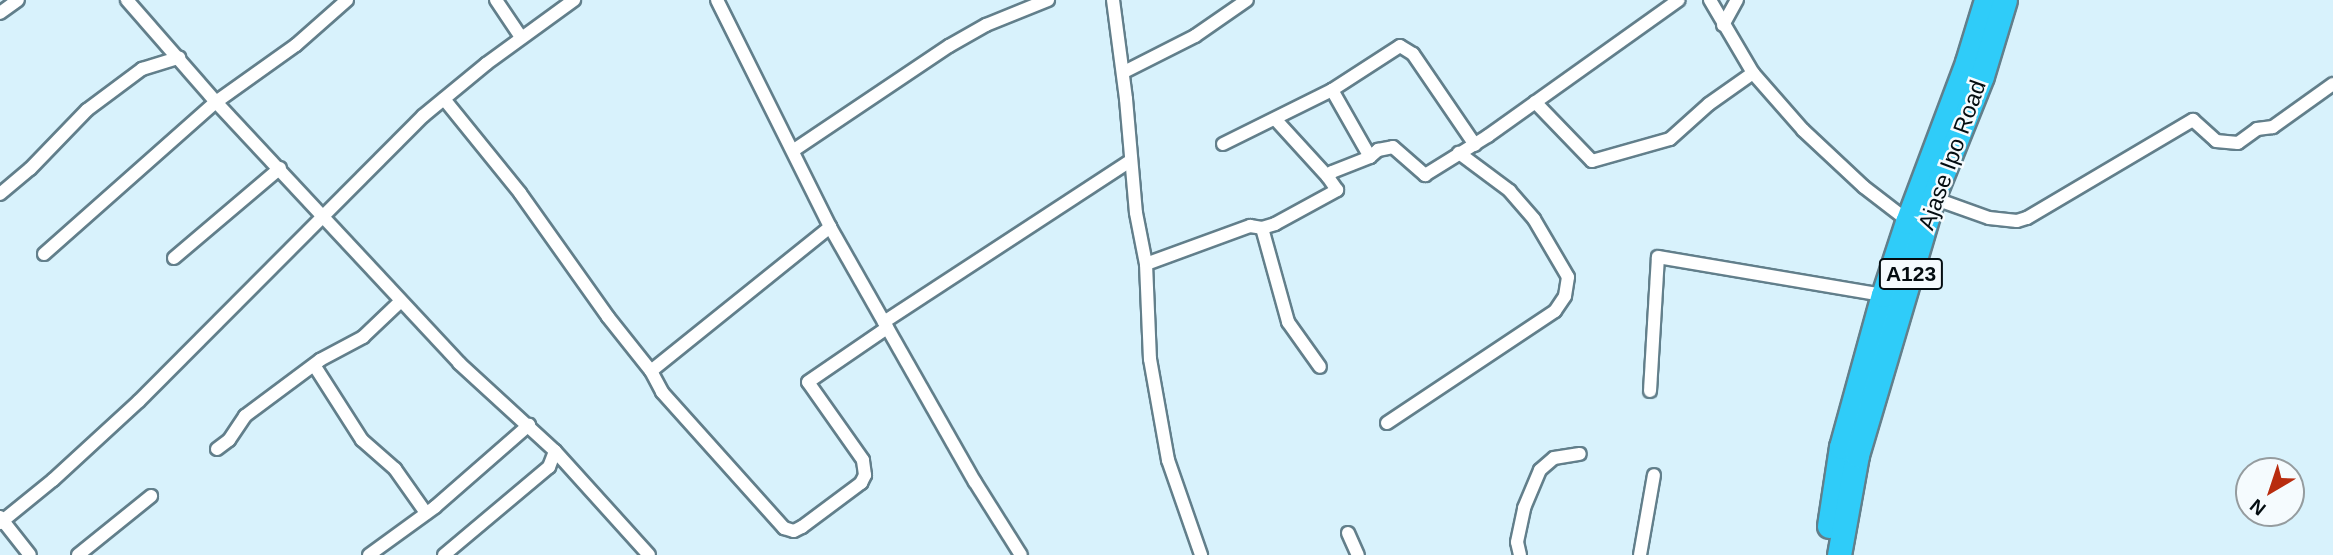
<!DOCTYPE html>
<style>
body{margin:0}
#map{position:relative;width:2333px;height:555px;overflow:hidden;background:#d8f2fc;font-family:Arial,sans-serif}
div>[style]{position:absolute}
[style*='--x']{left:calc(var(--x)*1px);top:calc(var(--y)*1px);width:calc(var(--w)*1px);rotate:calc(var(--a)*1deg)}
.roads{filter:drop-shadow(2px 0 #627f8b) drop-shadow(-2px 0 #627f8b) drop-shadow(0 2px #627f8b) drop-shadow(0 -2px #627f8b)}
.street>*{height:12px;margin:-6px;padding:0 6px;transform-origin:6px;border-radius:6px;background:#fff}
.highway>*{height:23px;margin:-11.5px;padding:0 11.5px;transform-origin:11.5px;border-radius:11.5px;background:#2fccf9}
span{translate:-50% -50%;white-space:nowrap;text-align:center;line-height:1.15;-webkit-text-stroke:5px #f5fbfe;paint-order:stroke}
.shield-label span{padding:2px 5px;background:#f5fbfe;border:2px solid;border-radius:5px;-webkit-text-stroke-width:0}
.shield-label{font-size:21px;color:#040d11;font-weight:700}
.street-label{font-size:23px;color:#040d11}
.north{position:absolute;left:2235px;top:457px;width:70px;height:70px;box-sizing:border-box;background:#f5fbfe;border:2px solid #959c9f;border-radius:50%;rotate:219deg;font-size:19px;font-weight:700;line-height:28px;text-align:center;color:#040d11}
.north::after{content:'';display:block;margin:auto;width:24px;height:32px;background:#b82c0f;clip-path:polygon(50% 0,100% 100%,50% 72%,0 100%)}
</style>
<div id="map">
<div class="roads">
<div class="street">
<i style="--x:127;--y:0;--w:135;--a:48.9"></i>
<i style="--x:216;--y:102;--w:357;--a:47"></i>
<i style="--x:459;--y:363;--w:130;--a:42.5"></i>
<i style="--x:555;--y:451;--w:140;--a:47.9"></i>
<i style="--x:496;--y:0;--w:45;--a:56"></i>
<i style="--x:717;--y:0;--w:254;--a:63.5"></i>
<i style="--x:830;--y:227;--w:293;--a:60.4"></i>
<i style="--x:975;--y:482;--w:86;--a:57.8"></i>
<i style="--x:1113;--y:0;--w:100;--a:82.5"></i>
<i style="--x:1126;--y:99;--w:114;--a:85"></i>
<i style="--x:1136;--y:213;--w:52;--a:78.9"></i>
<i style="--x:1146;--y:264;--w:95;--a:87.6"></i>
<i style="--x:1150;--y:359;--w:103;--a:79.9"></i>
<i style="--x:1168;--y:460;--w:101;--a:70.8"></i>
<i style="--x:1710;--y:0;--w:85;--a:59.5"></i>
<i style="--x:1753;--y:73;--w:76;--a:48.7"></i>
<i style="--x:1803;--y:130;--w:83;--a:43.1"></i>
<i style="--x:1864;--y:187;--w:59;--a:37.5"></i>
<i style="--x:0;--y:13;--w:22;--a:-36"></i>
<i style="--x:1723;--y:25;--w:29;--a:-61"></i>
<i style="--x:1124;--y:72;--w:80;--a:-26.9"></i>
<i style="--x:1195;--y:36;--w:63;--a:-34.7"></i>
<i style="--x:1332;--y:90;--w:77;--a:60.4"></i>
<i style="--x:444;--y:99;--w:121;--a:51"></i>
<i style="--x:520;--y:193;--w:152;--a:54.6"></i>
<i style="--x:608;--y:317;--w:69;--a:51.5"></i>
<i style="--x:651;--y:371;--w:24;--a:62"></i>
<i style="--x:662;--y:392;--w:183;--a:48.1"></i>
<i style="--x:784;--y:528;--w:10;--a:17"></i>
<i style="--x:794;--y:531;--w:9;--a:-27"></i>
<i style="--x:802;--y:527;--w:74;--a:-36.7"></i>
<i style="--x:861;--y:483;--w:9;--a:-63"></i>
<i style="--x:865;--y:475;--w:15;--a:-98"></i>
<i style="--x:863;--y:460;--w:95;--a:-125.2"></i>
<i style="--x:808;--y:382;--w:96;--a:-34.4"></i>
<i style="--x:1535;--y:102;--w:82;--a:46"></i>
<i style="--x:1592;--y:161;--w:81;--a:-15.8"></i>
<i style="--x:1670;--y:139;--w:52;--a:-41.9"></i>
<i style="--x:1709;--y:104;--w:54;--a:-35.2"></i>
<i style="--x:1276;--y:120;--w:77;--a:47.6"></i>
<i style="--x:1223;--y:144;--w:122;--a:-26.4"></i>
<i style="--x:1332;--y:90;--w:81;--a:-32.9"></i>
<i style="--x:1400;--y:46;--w:15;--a:32"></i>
<i style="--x:1413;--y:54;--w:110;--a:55.7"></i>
<i style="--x:794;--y:150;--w:187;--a:-33.9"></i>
<i style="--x:949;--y:46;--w:43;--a:-29.6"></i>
<i style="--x:986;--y:25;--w:67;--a:-22"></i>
<i style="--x:0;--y:194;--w:39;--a:-40"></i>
<i style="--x:30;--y:169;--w:82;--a:-46"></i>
<i style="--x:87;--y:110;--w:69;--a:-36.7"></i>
<i style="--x:142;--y:69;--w:39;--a:-17"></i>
<i style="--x:1933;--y:198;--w:59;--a:19.7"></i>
<i style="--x:1989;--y:218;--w:28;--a:6"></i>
<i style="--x:2017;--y:221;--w:10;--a:-17"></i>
<i style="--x:2027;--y:218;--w:193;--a:-30.6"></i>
<i style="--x:2193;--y:120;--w:31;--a:42"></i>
<i style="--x:2216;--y:141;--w:22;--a:5"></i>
<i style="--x:2238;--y:143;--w:24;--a:-36"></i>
<i style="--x:2257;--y:129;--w:16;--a:-7"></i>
<i style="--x:2273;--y:127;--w:74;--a:-35.6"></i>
<i style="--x:1262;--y:228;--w:98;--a:74.5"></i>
<i style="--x:1288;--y:322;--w:55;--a:54.6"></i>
<i style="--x:44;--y:254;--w:230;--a:-41.5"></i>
<i style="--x:216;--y:102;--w:98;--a:-35.5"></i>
<i style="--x:296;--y:45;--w:68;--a:-41.4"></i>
<i style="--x:174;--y:258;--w:139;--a:-40.3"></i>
<i style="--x:1146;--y:264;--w:111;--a:-20.1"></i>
<i style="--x:1250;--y:226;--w:12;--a:9"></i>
<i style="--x:1262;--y:228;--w:14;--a:-17"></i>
<i style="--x:1275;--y:224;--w:71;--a:-28.7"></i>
<i style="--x:1337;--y:190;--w:16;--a:-125"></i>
<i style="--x:1328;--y:177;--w:6;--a:-51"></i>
<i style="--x:1332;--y:172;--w:41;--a:-21.5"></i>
<i style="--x:1370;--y:157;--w:11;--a:-41"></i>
<i style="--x:1378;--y:150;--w:15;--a:-11"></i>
<i style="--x:1393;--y:147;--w:43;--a:41.2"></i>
<i style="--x:1425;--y:175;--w:74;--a:-31.8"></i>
<i style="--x:1488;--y:136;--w:234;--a:-35.5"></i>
<i style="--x:884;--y:322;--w:294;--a:-33.2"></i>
<i style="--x:314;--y:365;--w:89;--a:57.4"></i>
<i style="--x:362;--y:440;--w:44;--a:41.3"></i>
<i style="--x:395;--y:469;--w:54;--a:54.8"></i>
<i style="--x:651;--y:371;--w:230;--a:-38.8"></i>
<i style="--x:1650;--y:391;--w:134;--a:-86.6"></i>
<i style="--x:1658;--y:257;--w:228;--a:9.6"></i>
<i style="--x:1387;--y:423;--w:202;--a:-33.7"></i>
<i style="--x:1555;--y:311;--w:18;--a:-56"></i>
<i style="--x:1565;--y:296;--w:19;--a:-81"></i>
<i style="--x:1568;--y:277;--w:67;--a:-120.4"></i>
<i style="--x:1534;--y:219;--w:37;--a:-131"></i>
<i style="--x:1510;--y:191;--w:64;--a:-143.3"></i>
<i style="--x:217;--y:449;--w:15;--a:-37"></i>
<i style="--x:229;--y:440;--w:29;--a:-56"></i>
<i style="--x:245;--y:416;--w:94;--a:-36.7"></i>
<i style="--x:320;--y:360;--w:49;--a:-28.1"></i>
<i style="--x:363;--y:337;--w:52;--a:-43.5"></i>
<i style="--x:0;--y:517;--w:48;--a:51.7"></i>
<i style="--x:0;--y:523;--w:68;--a:-39.1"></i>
<i style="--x:53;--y:480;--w:117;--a:-42.6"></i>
<i style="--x:139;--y:401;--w:402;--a:-45.1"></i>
<i style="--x:423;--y:116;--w:82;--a:-39.5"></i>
<i style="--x:486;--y:64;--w:109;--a:-36"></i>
<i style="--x:1348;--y:533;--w:24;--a:66"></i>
<i style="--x:78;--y:555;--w:94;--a:-38.9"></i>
<i style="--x:369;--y:555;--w:82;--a:-36"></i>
<i style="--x:435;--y:507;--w:125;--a:-41.1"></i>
<i style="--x:444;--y:555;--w:137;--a:-40"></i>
<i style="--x:549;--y:467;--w:17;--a:-69"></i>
<i style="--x:1520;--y:555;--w:13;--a:-103"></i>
<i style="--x:1517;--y:542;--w:35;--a:-78"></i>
<i style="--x:1524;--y:508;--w:41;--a:-67.2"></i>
<i style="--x:1540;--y:470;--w:18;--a:-41"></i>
<i style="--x:1554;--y:458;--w:26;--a:-9"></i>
<i style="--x:1640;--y:555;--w:81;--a:-80.1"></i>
</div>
<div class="highway">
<i style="--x:1829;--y:526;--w:80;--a:-81.4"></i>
<i style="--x:1841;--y:447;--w:158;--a:-74.6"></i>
<i style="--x:1883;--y:295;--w:77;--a:-71.8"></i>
<i style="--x:1907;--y:222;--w:171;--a:-69.4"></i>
<i style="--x:1967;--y:62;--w:65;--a:-73"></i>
<i style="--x:1839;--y:555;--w:102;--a:-79.8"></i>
<i style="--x:1857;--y:455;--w:268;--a:-73.5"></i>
<i style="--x:1933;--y:198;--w:131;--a:-68.1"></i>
<i style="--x:1982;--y:76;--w:79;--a:-73.2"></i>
</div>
</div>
<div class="shield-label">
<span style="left:1911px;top:274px">A123</span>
</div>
<div class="street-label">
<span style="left:1952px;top:155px;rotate:-70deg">Ajase Ipo Road</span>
</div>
<div class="north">N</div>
</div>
